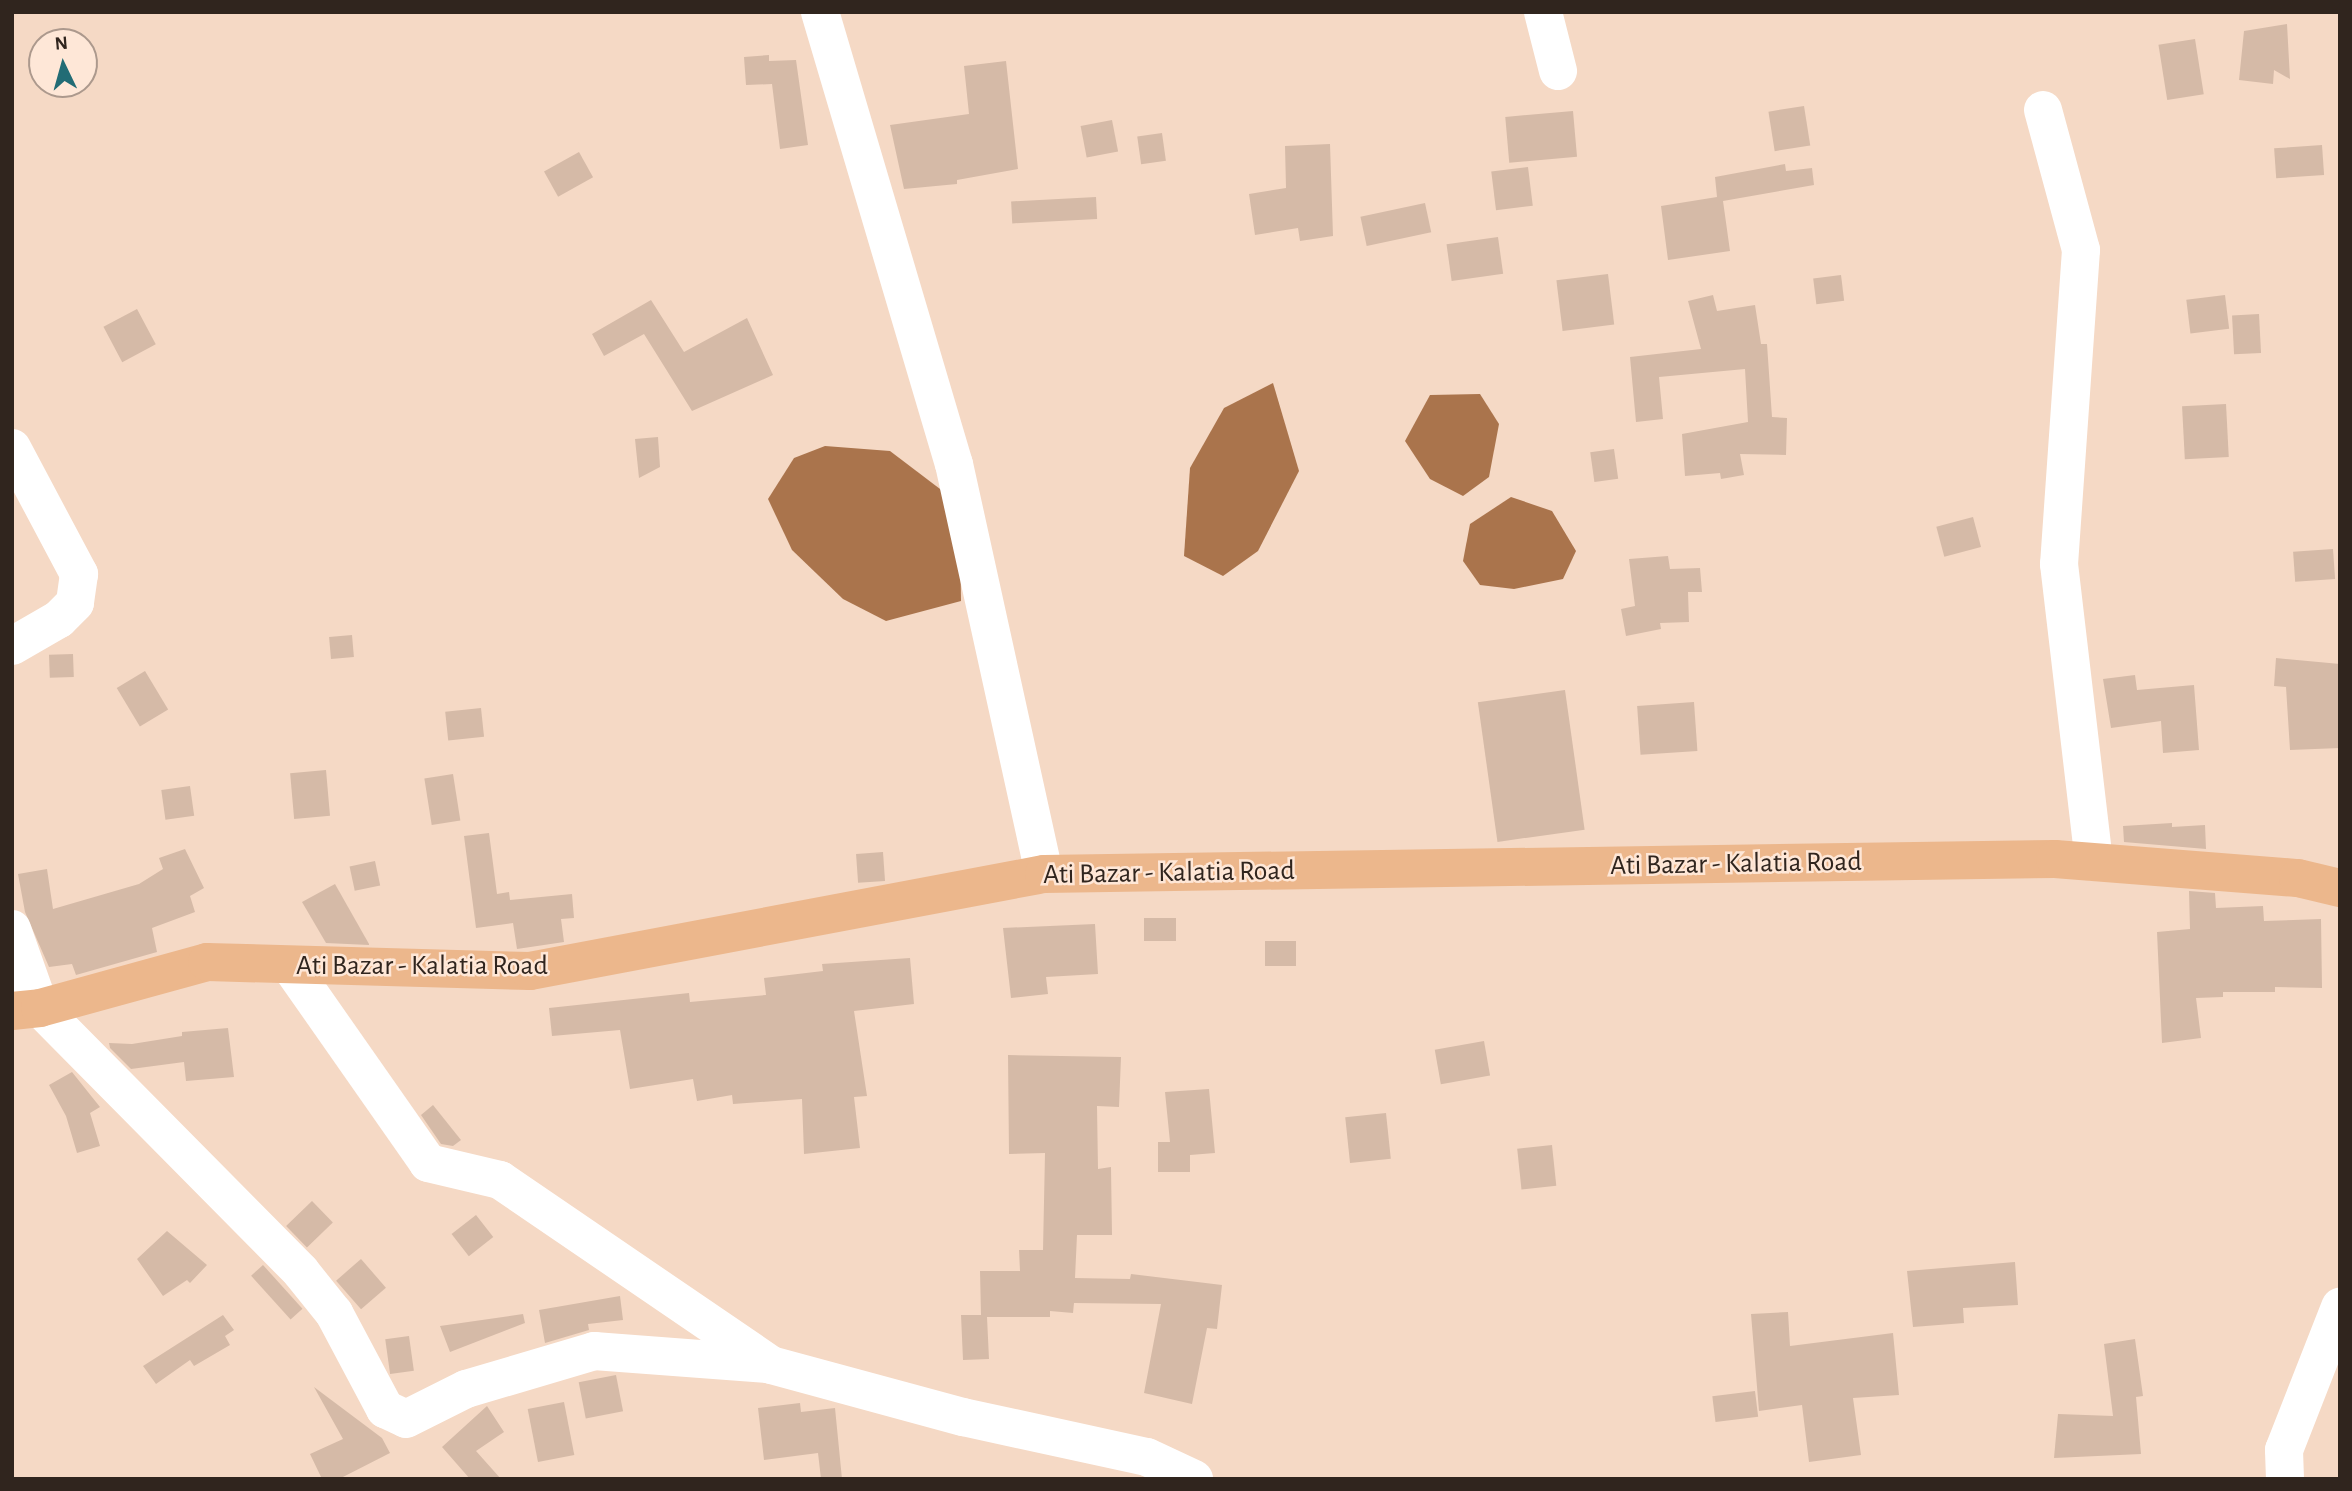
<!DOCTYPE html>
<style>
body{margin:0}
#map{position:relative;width:2352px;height:1491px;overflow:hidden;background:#f5d9c5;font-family:"Alegreya Sans",sans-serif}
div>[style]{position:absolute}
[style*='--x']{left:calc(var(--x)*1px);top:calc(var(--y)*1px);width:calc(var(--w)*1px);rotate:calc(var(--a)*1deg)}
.water>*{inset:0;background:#aa744c}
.building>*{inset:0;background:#d5baa7;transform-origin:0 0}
.minor>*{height:38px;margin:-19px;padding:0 19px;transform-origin:19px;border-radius:19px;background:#fff}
.major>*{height:38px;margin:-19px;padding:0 19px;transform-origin:19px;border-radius:19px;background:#ecb78c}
span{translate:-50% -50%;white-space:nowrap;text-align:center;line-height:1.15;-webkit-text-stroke:5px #fee7d7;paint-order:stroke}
.street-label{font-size:28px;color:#30251e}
.frame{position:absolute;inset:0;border:14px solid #30251e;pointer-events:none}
.north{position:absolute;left:28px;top:28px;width:70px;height:70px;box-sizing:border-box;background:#fee7d7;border:2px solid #ac998d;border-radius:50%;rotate:355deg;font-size:19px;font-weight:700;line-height:28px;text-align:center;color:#30251e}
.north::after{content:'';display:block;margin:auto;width:24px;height:32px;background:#226c75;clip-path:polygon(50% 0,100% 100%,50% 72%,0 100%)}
</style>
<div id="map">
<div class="water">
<i style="clip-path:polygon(1273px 383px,1299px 471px,1258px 551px,1223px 576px,1184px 556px,1190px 468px,1224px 408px)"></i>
<i style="clip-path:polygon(1480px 394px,1499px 424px,1489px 477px,1463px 496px,1430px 479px,1405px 441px,1430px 395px)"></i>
<i style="clip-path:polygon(825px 446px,890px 451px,944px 492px,960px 528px,961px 601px,886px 621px,843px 599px,792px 550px,768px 499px,794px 458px)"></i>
<i style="clip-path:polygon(1511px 497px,1552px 511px,1576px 551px,1563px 579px,1514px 589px,1480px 585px,1463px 561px,1470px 524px)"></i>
</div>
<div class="building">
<i style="clip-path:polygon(2287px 24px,2290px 79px,2274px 70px,2273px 84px,2239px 80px,2244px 31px)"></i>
<i style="left:2195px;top:39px;width:56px;height:37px;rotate:81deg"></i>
<i style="clip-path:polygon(769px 55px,769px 61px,796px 60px,808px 145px,780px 149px,772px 84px,746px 85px,744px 57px)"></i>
<i style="clip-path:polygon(1006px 61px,1018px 169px,957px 180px,957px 184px,904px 189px,890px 125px,969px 114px,964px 66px)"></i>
<i style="left:1804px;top:106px;width:40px;height:36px;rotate:81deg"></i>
<i style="left:1573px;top:111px;width:46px;height:68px;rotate:85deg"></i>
<i style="left:1112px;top:120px;width:32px;height:32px;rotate:79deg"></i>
<i style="left:1162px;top:133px;width:28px;height:25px;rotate:82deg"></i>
<i style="clip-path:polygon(1330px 144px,1333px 236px,1300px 241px,1298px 228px,1255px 235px,1249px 194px,1286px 188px,1285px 146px)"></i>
<i style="left:2322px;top:145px;width:30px;height:48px;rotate:86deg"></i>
<i style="left:579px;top:152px;width:29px;height:40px;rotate:61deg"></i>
<i style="clip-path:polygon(1785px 164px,1786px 171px,1812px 168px,1814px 185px,1723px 201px,1730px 251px,1668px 260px,1661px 206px,1717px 197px,1715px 177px)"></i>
<i style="left:1528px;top:167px;width:39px;height:37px;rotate:83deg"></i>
<i style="left:1096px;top:197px;width:22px;height:85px;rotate:87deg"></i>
<i style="left:1425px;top:203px;width:30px;height:66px;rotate:78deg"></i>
<i style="left:1498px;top:237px;width:37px;height:52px;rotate:82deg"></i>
<i style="left:1608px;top:274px;width:51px;height:52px;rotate:83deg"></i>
<i style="left:1841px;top:275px;width:26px;height:28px;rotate:83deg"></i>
<i style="clip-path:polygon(1713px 295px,1717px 311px,1755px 305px,1761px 344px,1767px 344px,1772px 417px,1787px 418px,1786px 455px,1740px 454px,1744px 475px,1721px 479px,1720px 473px,1685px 476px,1682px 434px,1748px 422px,1745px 369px,1659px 377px,1663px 419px,1636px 422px,1630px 357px,1701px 349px,1688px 301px)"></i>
<i style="left:2225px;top:295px;width:34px;height:39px;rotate:83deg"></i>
<i style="clip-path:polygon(651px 300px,684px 352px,747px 318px,773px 375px,692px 411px,644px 334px,604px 356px,592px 334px)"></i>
<i style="left:137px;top:309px;width:40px;height:38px;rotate:62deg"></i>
<i style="left:2259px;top:314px;width:39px;height:27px;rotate:87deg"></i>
<i style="left:2226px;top:404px;width:53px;height:44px;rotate:87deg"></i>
<i style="clip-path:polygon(658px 437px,660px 467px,639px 478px,635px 439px)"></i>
<i style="left:1614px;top:449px;width:30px;height:24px;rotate:82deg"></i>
<i style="left:1973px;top:517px;width:31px;height:38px;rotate:75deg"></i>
<i style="left:2333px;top:549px;width:30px;height:40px;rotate:86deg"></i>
<i style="clip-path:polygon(1668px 556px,1670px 569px,1700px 568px,1702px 592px,1688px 592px,1689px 622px,1660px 623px,1661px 629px,1626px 636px,1621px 609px,1635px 606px,1629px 559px)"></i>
<i style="left:352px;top:635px;width:22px;height:23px;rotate:85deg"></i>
<i style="left:73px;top:654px;width:23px;height:24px;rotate:88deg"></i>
<i style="clip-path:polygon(2276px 658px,2340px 664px,2340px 748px,2290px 750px,2286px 687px,2274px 686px)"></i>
<i style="left:145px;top:671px;width:45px;height:33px;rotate:59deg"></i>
<i style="clip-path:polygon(2135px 675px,2137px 690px,2194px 685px,2199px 750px,2163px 753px,2161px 721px,2111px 728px,2103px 679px)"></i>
<i style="left:1565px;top:690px;width:141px;height:88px;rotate:82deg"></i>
<i style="left:1694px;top:702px;width:49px;height:57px;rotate:86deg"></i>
<i style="left:481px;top:708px;width:29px;height:36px;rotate:84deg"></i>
<i style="left:326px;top:770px;width:46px;height:36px;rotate:85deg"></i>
<i style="left:453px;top:774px;width:47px;height:29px;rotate:81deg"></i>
<i style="left:190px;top:786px;width:30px;height:29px;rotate:82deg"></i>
<i style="clip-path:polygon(2172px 823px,2172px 827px,2205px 825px,2206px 849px,2124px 842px,2123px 826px)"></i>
<i style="clip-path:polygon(489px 833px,497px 894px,509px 892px,510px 900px,572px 894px,574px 918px,561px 919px,564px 942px,517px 949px,513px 923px,476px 928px,464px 836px)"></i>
<i style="clip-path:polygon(185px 849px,204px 888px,190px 896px,195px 912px,152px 928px,157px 952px,76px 975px,72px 964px,49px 967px,25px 912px,18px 874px,47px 869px,53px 909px,139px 884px,163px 869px,159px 858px)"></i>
<i style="left:883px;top:852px;width:29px;height:27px;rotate:86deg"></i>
<i style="left:375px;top:861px;width:25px;height:26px;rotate:78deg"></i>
<i style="clip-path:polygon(335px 884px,369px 944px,369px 945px,326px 943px,302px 902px)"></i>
<i style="clip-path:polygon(2189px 891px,2215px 893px,2216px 908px,2263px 906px,2264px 921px,2321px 919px,2322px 988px,2275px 987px,2275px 992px,2223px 992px,2223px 997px,2196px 998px,2201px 1038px,2162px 1043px,2157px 932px,2190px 929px)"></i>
<i style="left:1144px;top:918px;width:32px;height:23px"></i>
<i style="clip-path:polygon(1095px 924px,1098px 974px,1046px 977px,1048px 994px,1011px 998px,1003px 928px)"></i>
<i style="left:1265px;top:941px;width:31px;height:25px"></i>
<i style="clip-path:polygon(910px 958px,914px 1004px,854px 1011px,867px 1096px,854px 1097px,860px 1148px,804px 1154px,802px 1099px,733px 1104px,732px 1095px,697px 1101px,693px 1079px,630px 1089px,620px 1030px,552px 1036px,549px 1008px,689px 993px,690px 1002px,766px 995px,764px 978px,823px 971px,822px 964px)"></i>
<i style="clip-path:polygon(228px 1028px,234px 1077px,186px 1081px,184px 1062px,131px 1069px,110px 1048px,109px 1043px,132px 1044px,182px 1036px,182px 1032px)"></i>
<i style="left:1484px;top:1041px;width:35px;height:50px;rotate:80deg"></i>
<i style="clip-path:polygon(1008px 1055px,1121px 1057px,1119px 1107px,1097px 1106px,1098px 1169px,1111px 1167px,1112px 1235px,1077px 1235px,1075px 1278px,1130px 1279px,1131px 1274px,1222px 1285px,1217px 1329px,1207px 1328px,1192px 1404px,1144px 1393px,1161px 1304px,1074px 1303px,1073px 1313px,1050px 1311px,1050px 1317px,987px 1317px,989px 1359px,963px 1360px,961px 1315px,981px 1315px,980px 1271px,1020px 1271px,1019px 1250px,1043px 1250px,1045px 1153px,1009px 1154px)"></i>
<i style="clip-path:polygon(72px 1072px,100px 1107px,90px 1113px,100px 1146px,77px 1153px,66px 1116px,49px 1085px)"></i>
<i style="clip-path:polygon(1209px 1089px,1215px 1153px,1190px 1155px,1190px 1172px,1158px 1172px,1158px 1142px,1170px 1142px,1165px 1092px)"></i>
<i style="clip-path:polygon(433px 1105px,461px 1140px,453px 1146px,441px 1144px,421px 1115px)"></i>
<i style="left:1386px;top:1113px;width:46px;height:41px;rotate:84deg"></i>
<i style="left:1552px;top:1145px;width:41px;height:35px;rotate:84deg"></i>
<i style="left:312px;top:1201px;width:30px;height:36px;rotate:46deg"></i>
<i style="left:476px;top:1215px;width:28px;height:31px;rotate:52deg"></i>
<i style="clip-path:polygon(167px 1231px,207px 1265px,190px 1283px,187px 1280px,163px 1296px,137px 1259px)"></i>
<i style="left:361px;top:1259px;width:38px;height:33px;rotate:49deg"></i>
<i style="clip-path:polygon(2015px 1262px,2018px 1305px,1963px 1308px,1964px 1323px,1913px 1327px,1907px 1271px)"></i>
<i style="left:263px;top:1265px;width:59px;height:16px;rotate:48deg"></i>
<i style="clip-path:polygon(620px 1296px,623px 1320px,588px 1324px,589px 1330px,545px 1343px,539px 1310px)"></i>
<i style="clip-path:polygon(1788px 1312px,1790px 1346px,1893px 1333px,1899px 1395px,1853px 1398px,1861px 1455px,1809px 1462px,1802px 1405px,1759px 1411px,1751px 1314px)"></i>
<i style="clip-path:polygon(523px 1314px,525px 1323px,450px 1352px,440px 1326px)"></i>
<i style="clip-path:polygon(223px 1315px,234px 1330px,225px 1336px,230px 1345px,194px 1366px,190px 1360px,156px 1384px,143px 1366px)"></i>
<i style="left:409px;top:1336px;width:35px;height:24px;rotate:82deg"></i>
<i style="clip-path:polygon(2135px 1339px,2143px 1396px,2136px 1397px,2141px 1454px,2054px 1458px,2058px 1414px,2113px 1416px,2104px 1344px)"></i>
<i style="left:616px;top:1375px;width:37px;height:38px;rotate:79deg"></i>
<i style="clip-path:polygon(314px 1387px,382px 1438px,390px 1453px,339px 1479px,322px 1479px,310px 1454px,343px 1439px)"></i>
<i style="left:1755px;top:1391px;width:26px;height:43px;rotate:83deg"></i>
<i style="left:564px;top:1402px;width:54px;height:37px;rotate:79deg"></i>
<i style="clip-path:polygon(800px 1403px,801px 1412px,835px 1408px,842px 1479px,821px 1479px,818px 1453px,764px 1460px,758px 1408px)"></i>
<i style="clip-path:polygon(487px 1406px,504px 1432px,476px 1451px,501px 1479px,470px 1479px,442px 1447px)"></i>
</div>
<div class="minor">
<i style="--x:820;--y:12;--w:471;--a:73.5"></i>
<i style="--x:954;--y:464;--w:420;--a:77.6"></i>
<i style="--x:1543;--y:12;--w:61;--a:75.7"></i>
<i style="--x:2043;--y:110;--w:145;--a:74.8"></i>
<i style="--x:2081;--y:250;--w:315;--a:94"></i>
<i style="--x:2059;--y:564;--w:300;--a:83.3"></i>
<i style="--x:12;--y:448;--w:143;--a:62"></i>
<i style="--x:79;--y:574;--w:29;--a:98"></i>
<i style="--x:75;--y:603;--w:23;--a:135"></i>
<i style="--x:59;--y:619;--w:54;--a:150.1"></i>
<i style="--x:12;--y:929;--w:84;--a:70.5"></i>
<i style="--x:40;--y:1008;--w:371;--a:45.3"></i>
<i style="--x:301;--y:1272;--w:53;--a:51.2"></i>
<i style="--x:334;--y:1313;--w:109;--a:62"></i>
<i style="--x:385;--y:1409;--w:23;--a:25"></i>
<i style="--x:406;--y:1419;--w:67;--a:-26.6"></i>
<i style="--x:466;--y:1389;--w:134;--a:-16.5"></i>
<i style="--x:594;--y:1351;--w:171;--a:4.3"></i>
<i style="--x:291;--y:967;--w:239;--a:55"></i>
<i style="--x:428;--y:1163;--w:74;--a:13.3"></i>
<i style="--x:500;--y:1180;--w:328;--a:34.3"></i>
<i style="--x:771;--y:1365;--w:199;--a:15.2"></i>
<i style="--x:963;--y:1417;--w:188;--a:12.3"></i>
<i style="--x:1147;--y:1457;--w:52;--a:25.1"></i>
<i style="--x:2285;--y:1479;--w:29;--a:-92"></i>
<i style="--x:2284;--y:1450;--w:154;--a:-68.6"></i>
</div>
<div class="major">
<i style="--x:12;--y:1011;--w:28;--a:-6"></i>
<i style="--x:40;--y:1008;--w:173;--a:-15.4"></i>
<i style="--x:207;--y:962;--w:323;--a:1.6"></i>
<i style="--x:530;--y:971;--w:523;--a:-10.69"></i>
<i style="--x:1044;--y:874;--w:1011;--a:-0.85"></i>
<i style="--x:2055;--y:859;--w:244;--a:4.5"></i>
<i style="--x:2298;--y:878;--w:43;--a:13.4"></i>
</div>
<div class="street-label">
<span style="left:1736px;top:864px;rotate:-1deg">Ati Bazar - Kalatia Road</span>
<span style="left:1169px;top:873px;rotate:-1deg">Ati Bazar - Kalatia Road</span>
<span style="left:422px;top:966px">Ati Bazar - Kalatia Road</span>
</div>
<div class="frame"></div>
<div class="north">N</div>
</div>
